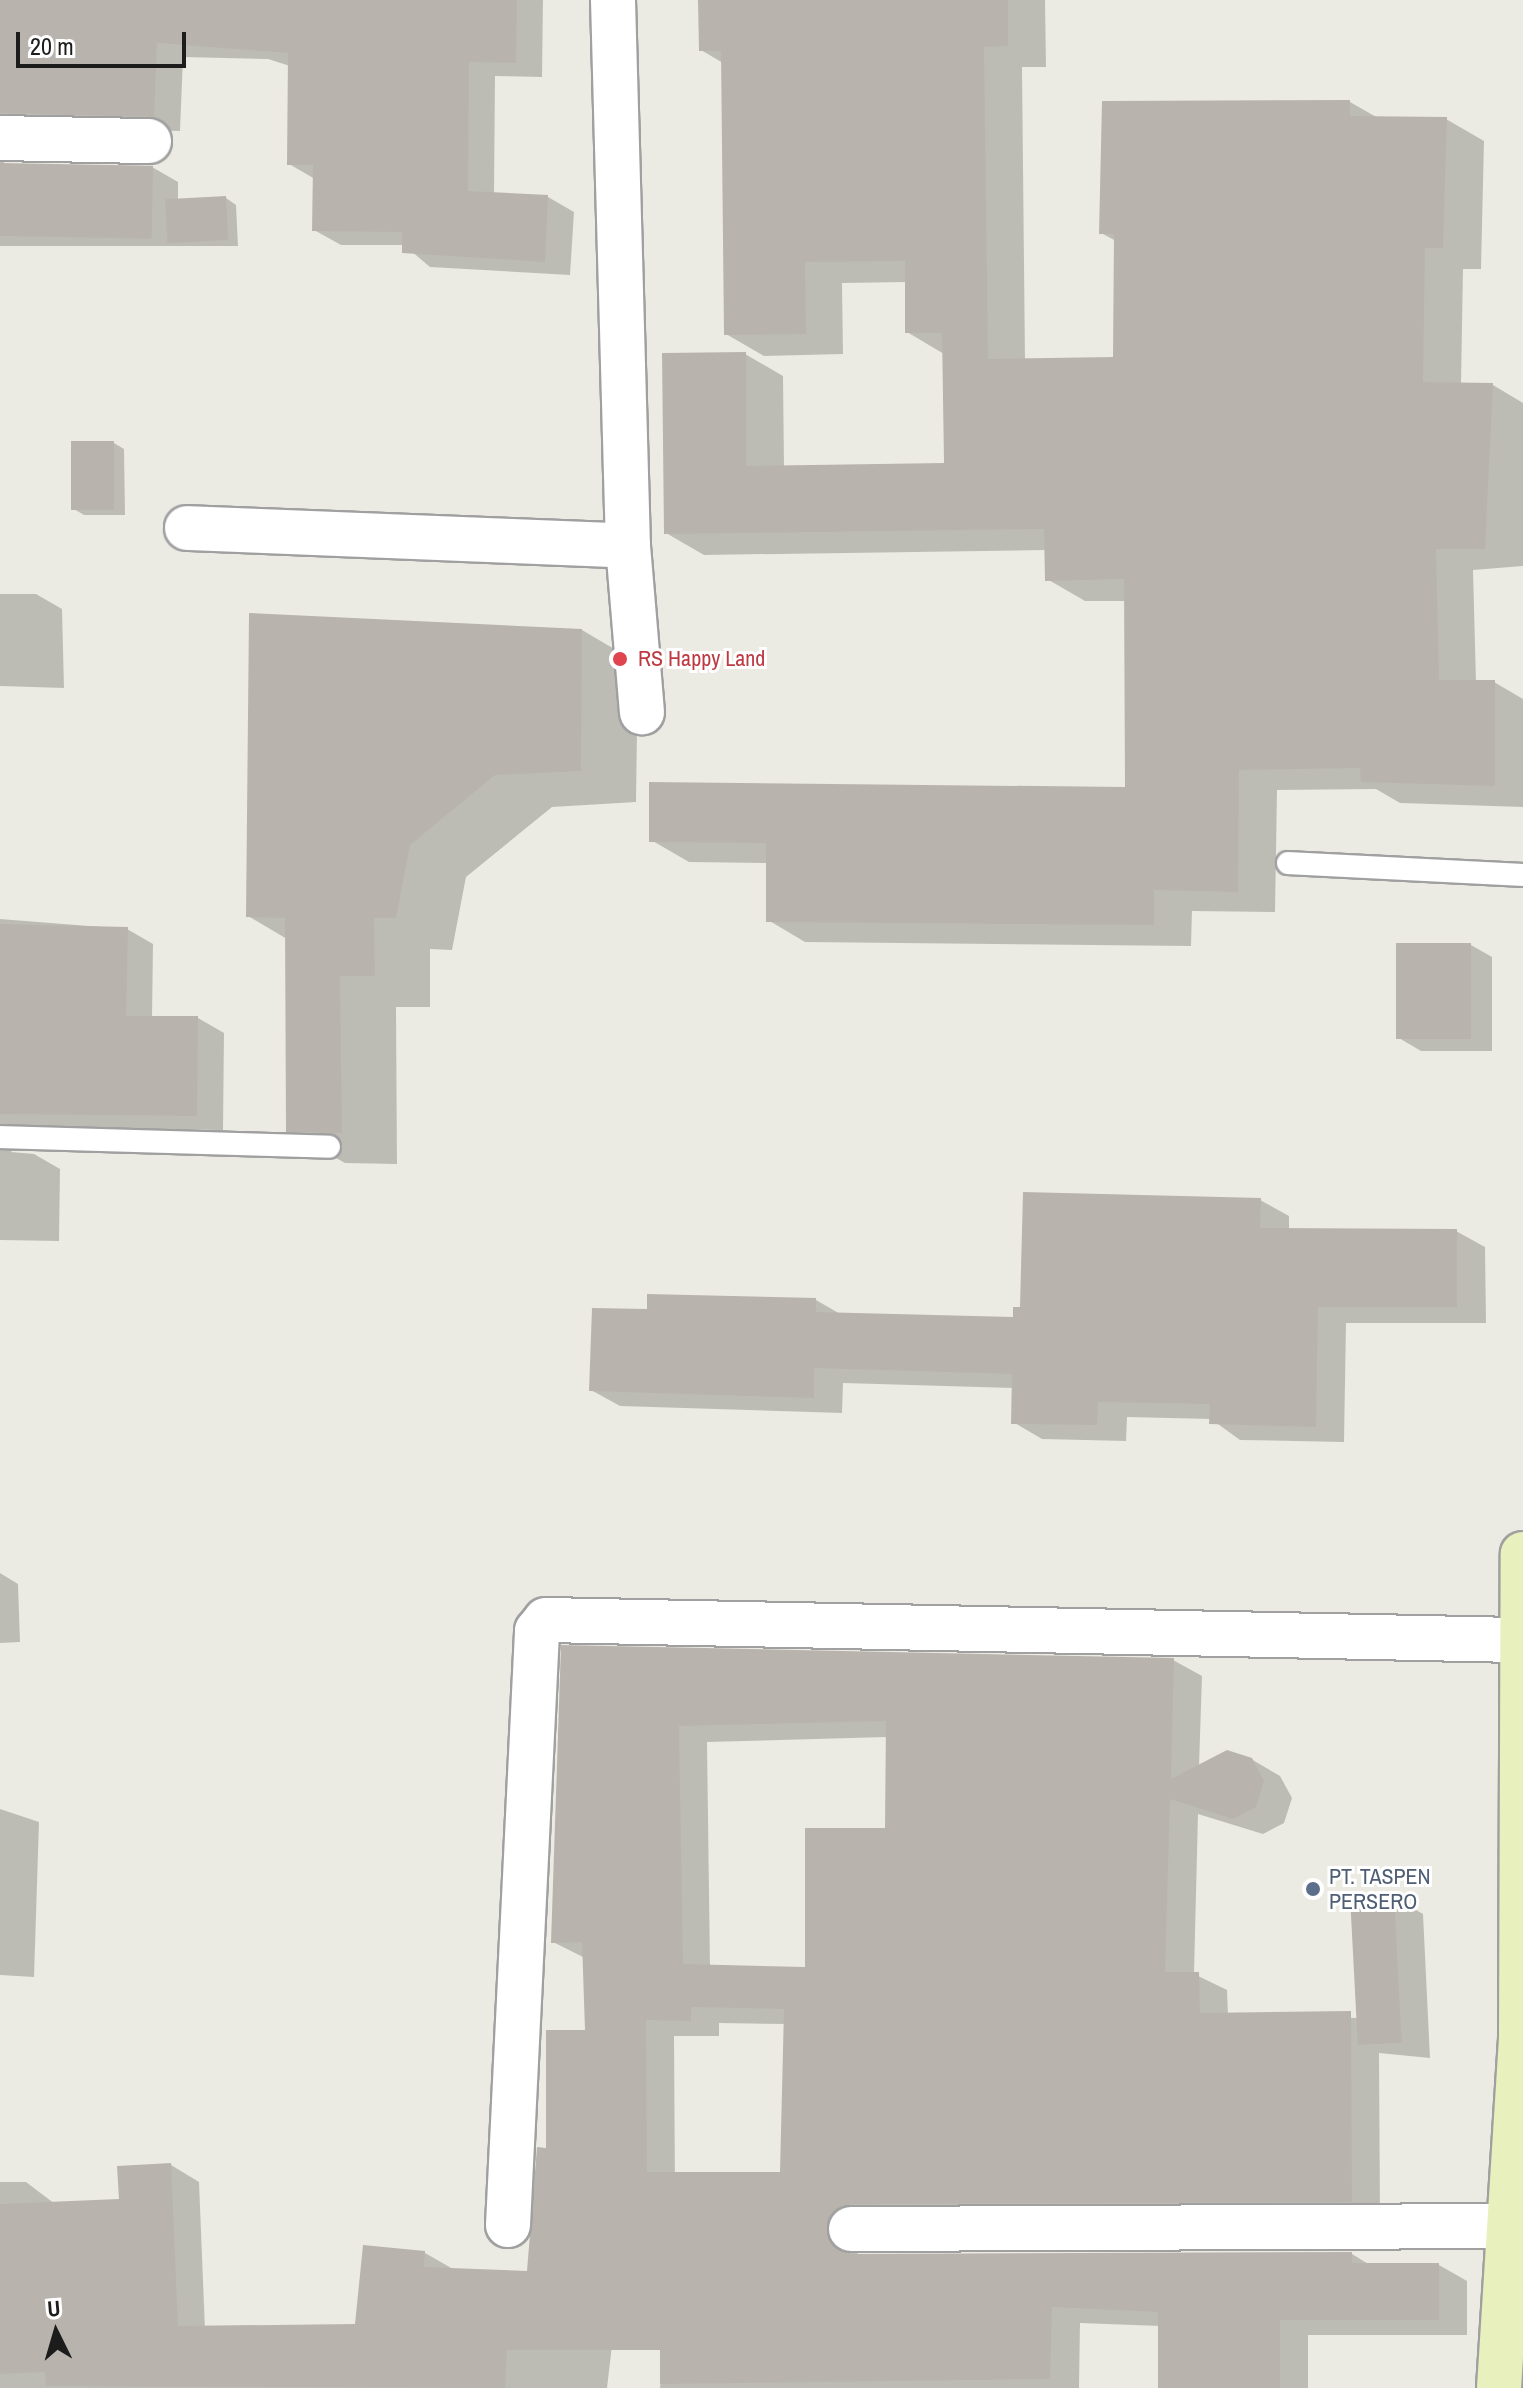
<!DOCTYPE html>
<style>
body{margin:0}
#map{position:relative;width:1523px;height:2388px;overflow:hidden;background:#ecebe3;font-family:"Archivo Narrow",sans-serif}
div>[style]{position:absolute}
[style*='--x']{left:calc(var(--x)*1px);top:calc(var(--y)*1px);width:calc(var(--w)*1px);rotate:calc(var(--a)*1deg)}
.shadow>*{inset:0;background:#0003}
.building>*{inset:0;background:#b9b3ad;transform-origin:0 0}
.roads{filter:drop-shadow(2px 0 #a0a0a0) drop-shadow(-2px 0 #a0a0a0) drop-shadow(0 2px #a0a0a0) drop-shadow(0 -2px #a0a0a0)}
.service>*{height:22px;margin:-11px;padding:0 11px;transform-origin:11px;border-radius:11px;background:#fff}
.minor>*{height:44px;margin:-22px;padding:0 22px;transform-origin:22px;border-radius:22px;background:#fff}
.secondary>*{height:44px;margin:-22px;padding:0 22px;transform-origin:22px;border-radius:22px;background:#e8f1bd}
.dots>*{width:22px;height:22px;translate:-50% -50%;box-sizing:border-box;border:4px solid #fff;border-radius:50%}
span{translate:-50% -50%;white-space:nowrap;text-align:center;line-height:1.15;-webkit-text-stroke:6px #fff;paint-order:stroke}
.health-label{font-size:22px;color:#be3a42}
.left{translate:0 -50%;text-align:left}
.service-label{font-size:22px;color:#4e5e75}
.north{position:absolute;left:16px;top:2292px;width:80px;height:80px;-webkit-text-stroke:6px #fff;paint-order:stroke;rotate:355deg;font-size:22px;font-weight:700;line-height:32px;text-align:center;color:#1c1c1c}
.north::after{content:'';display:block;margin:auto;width:28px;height:36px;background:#1c1c1c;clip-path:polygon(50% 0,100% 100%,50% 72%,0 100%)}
.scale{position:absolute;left:16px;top:32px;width:170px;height:36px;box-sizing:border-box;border:4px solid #1c1c1c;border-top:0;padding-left:10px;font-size:24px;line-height:28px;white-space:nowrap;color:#1c1c1c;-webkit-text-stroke:6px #fff;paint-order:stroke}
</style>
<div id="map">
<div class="shadow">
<i style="clip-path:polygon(0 0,543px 0,542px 77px,495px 76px,494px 194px,548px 197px,574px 212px,570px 275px,430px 267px,404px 245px,341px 245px,314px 230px,315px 179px,289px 164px,290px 66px,268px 59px,183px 57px,180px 131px,28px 127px,4px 141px,4px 165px,152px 167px,178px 182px,178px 200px,226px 198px,236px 205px,238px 246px,0 246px)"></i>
<i style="clip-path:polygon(700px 0,1045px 0,1046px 67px,1022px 67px,1025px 360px,1115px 359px,1116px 241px,1101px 233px,1350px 102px,1378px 118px,1446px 119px,1484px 141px,1481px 269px,1463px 269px,1461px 385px,1493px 385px,1523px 403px,1523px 566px,1473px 570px,1476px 682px,1494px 682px,1523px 699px,1523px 807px,1400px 803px,1376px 789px,1277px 790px,1275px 912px,1192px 911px,1191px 946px,805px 942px,768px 920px,768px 863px,689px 862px,651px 840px,1127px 789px,1126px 601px,1085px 601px,1047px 579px,1046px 550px,704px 555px,666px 533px,745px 354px,783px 376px,784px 467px,946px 465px,944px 354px,907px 332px,907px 282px,842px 283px,843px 354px,764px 356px,726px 334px,723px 63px,701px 50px)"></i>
<i style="clip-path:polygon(114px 443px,124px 449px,125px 515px,84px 515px,74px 509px)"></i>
<i style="clip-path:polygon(0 594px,36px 594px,62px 609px,64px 688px,0 686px)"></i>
<i style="clip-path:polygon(582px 630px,638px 663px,636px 802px,552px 807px,466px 877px,452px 950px,430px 949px,430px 1007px,396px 1007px,397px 1164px,345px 1163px,288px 1131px,287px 939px,248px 916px)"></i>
<i style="clip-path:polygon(0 919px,127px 929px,153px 944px,152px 1018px,198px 1018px,224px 1033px,223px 1130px,61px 1128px,21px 1138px,11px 1152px,34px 1154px,60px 1169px,59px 1241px,0 1240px)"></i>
<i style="clip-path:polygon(1471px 945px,1492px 957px,1492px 1051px,1421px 1051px,1399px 1038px)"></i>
<i style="clip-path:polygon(1260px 1200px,1289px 1216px,1289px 1230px,1456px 1231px,1485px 1247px,1486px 1323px,1346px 1323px,1344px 1442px,1240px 1440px,1211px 1419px,1127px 1417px,1126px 1441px,1042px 1439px,1013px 1422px,1013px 1388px,843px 1383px,842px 1413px,620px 1406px,591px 1390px,649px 1311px,816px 1300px,842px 1315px,1015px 1319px,1022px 1309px)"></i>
<i style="clip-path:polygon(0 1573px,18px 1584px,20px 1642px,0 1643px)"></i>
<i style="clip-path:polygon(evenodd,563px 1647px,1173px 1660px,1202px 1676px,1199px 1767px,1251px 1759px,1280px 1776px,1292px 1798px,1284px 1823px,1263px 1834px,1198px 1814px,1194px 1974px,1227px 1990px,1228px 2014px,1358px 2018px,1394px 1897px,1423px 1914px,1430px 2058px,1379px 2053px,1380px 2217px,854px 2247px,859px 2256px,1352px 2254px,1370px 2265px,1439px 2265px,1467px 2281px,1467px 2335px,1308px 2335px,1308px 2388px,1160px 2388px,1160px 2326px,1080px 2323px,1079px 2388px,660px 2388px,675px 2222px,627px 2217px,607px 2388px,0 2388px,0 2182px,26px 2182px,55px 2204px,121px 2201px,171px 2165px,199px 2182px,205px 2330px,357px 2326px,425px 2253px,453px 2269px,529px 2274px,548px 2150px,587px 2032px,585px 1958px,553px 1942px,563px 1647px,887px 1737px,887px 1830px,807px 1969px,710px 1966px,707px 1742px,887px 1737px,563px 1647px,719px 2023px,786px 2024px,782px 2174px,675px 2192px,674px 2036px,719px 2036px,719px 2023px)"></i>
<i style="clip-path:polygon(0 1809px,39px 1822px,34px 1977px,0 1975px)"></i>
</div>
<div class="building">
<i style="clip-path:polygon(0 0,517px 0,516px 63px,469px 62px,468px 191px,548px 195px,545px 262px,402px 253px,402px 232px,312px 231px,313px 165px,287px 165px,288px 53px,157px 43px,154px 117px,0 113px)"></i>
<i style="clip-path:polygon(698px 0,1008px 0,1008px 46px,984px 47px,988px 359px,1113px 357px,1114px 234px,1099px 234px,1102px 101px,1350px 100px,1350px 116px,1447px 117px,1443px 248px,1425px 248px,1423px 382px,1493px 383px,1485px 549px,1436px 549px,1439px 680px,1495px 680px,1495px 786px,1361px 782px,1360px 768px,1239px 770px,1238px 892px,1154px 890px,1154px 925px,766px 922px,766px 843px,649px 842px,649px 782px,1125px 787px,1124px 579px,1045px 581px,1044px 529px,664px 534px,662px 353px,746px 352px,746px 466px,944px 463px,942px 333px,905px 333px,905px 261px,805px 262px,806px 334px,724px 335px,721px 51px,699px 51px)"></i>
<i style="left:0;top:163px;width:153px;height:73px;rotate:1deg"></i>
<i style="left:226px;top:196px;width:44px;height:61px;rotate:87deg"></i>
<i style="left:71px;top:441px;width:43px;height:69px"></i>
<i style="clip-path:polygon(249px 613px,582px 629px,581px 771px,495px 775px,410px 845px,396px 918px,374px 918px,375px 976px,340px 976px,342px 1133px,286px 1132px,285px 918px,246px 917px)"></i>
<i style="clip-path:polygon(0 924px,128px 927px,126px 1016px,198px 1016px,197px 1116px,0 1114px)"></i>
<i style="left:1396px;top:943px;width:75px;height:96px"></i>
<i style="clip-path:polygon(1023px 1192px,1261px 1198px,1260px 1228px,1457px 1229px,1457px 1307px,1318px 1307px,1316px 1427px,1209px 1424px,1210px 1404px,1098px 1402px,1097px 1425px,1011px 1424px,1012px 1374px,814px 1368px,814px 1398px,589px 1391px,592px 1308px,647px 1309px,647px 1294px,816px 1298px,816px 1312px,1013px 1317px,1013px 1307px,1020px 1307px)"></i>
<i style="clip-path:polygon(evenodd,561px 1645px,1174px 1658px,1171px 1779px,1227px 1750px,1252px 1758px,1264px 1781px,1256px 1807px,1233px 1819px,1170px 1799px,1165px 1972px,1199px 1972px,1200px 2013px,1351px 2011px,1352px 2202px,851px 2204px,830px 2216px,829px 2241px,851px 2254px,1352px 2252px,1352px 2263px,1439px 2263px,1439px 2320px,1280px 2320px,1280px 2388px,1158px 2388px,1158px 2312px,1052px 2307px,1050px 2379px,660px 2384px,660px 2350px,507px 2350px,505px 2388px,46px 2386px,45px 2372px,0 2374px,0 2204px,119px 2199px,117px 2166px,171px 2163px,178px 2326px,355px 2324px,363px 2245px,425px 2251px,424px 2267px,527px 2271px,537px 2147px,546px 2148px,546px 2030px,585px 2030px,582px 1942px,551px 1943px,561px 1645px,886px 1721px,885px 1828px,805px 1828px,805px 1967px,683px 1964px,679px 1726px,886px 1721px,561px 1645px,691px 2007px,784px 2009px,780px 2172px,647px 2172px,646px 2020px,691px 2021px,691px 2007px)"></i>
<i style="left:1394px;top:1895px;width:148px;height:44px;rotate:87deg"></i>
</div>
<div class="roads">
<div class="service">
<i style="--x:1288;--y:863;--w:235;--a:2.9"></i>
<i style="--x:0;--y:1137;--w:329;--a:1.7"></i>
</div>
<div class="minor">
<i style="--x:613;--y:0;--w:546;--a:88.43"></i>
<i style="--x:628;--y:546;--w:167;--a:85.2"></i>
<i style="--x:0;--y:138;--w:149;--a:1.2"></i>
<i style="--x:187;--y:528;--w:441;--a:2.3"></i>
<i style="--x:508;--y:2225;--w:595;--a:-87.2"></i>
<i style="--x:537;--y:1631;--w:14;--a:-51"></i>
<i style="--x:546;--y:1620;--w:973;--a:1.18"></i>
<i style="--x:851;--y:2229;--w:659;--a:-0.26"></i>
</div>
<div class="secondary">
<i style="--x:1499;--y:2388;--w:351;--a:-86.4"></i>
<i style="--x:1521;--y:2038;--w:484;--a:-89.8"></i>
</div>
</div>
<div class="dots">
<i style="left:620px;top:659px;background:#e0444e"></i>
<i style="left:1313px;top:1889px;background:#5c6f8a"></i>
</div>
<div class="health-label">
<span class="left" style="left:638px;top:659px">RS Happy Land</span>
</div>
<div class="service-label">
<span class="left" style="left:1329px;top:1889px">PT. TASPEN<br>PERSERO</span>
</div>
<div class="north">U</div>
<div class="scale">20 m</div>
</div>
